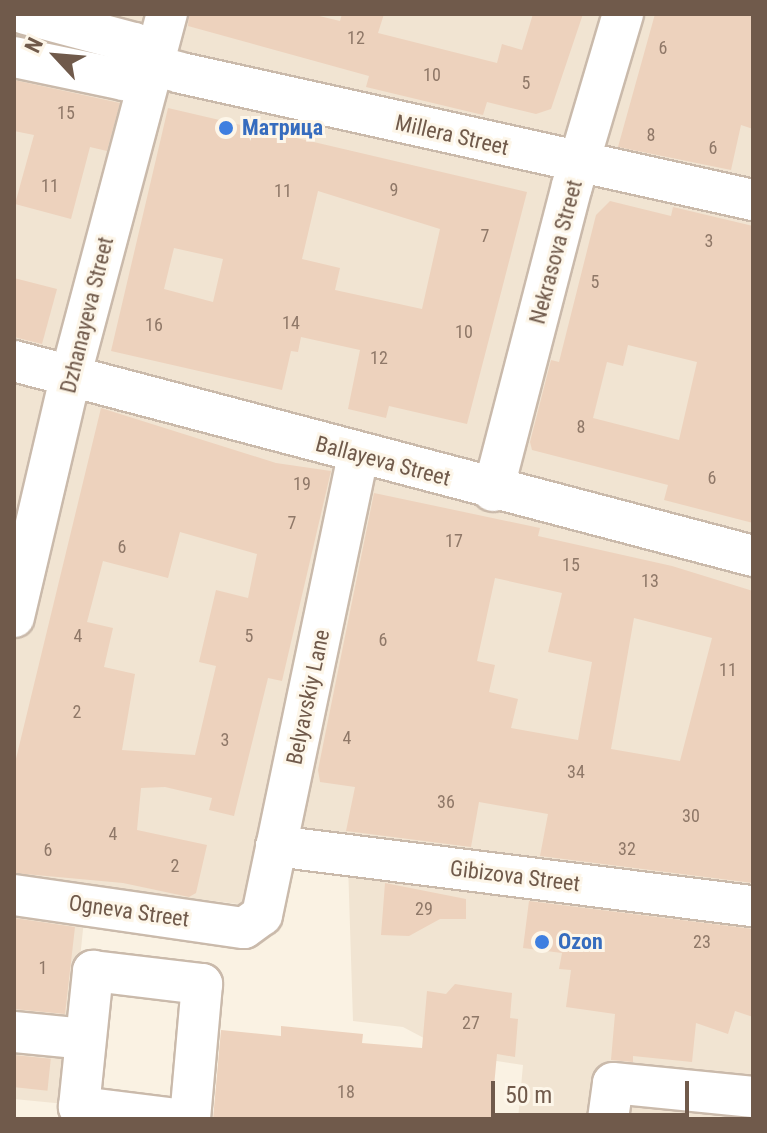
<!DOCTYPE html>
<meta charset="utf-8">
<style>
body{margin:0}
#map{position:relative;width:767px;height:1133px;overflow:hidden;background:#faf2e3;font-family:"Roboto Condensed",sans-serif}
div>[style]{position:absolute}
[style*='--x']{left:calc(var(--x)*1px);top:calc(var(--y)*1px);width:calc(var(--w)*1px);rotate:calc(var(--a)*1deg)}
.residential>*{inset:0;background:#f1e4d2}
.building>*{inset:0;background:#edd2bd;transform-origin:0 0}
.roads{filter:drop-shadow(2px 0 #cabaab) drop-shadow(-2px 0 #cabaab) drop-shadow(0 2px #cabaab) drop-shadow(0 -2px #cabaab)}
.minor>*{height:40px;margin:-20px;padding:0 20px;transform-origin:20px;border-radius:20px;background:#fff}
.dots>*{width:22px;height:22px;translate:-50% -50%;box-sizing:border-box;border:4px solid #fdf6e9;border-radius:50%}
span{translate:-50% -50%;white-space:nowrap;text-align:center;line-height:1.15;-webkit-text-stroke:6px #fdf6e9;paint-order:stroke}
.number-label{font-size:18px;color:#8f7868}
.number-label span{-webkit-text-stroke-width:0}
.shop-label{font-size:22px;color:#366cbe;font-weight:700}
.left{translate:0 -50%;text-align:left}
.street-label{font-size:22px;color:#705a4b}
.frame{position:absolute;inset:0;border:16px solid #705a4b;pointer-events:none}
.north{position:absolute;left:16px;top:16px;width:80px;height:80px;-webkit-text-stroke:6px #fdf6e9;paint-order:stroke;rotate:296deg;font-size:22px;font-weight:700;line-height:32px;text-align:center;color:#705a4b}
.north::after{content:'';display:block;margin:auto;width:28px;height:36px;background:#705a4b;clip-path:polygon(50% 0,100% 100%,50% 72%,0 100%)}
.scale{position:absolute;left:491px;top:1081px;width:198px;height:36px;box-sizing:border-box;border:4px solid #705a4b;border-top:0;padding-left:10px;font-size:24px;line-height:28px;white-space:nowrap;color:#705a4b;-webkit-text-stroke:6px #fdf6e9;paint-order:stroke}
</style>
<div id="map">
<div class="residential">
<i style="clip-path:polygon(14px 14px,753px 14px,753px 539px,353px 437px,246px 905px,14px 876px)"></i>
<i style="clip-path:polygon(364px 476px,753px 569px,753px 886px,399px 851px,294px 831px)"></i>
<i style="clip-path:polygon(348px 864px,753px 912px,753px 1119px,518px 1119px,523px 1065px,456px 1055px,403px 1027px,353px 1021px)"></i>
<i style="clip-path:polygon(14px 900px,85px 910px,65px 1104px,14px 1099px)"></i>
</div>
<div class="building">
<i style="clip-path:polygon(189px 14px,311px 14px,340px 21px,342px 14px,384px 14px,378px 33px,497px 63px,502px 44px,522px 50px,533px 14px,583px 14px,551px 109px,536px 114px,487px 102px,483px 115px,366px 87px,369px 76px,188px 26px)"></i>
<i style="clip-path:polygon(655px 14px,753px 14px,753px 129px,741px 125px,731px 170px,618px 147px)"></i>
<i style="clip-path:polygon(14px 80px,120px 103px,107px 151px,90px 147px,71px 219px,15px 204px,34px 135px,14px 131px)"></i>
<i style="clip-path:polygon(evenodd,168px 108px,527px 192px,467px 424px,389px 406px,386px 418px,348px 409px,360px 350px,301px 337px,298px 352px,291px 351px,282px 390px,111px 351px,168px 108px,318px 191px,440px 229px,422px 309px,335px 290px,340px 268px,302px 259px,318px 191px,168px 108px,174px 248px,223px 259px,213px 302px,164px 289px,174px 248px)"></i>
<i style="clip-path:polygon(evenodd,610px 201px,671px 216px,673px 207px,753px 226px,753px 523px,664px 500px,668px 485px,532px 450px,530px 442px,551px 360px,559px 362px,596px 215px,610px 201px,628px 345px,697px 362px,679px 440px,593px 418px,607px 362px,623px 366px,628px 345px)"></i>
<i style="clip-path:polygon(14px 278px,57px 289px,42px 344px,14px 337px)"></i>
<i style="clip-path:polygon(evenodd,101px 408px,276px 463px,331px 471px,282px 681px,268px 678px,234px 816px,209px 810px,212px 798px,165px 787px,141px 788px,137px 830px,207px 845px,196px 893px,189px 897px,123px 883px,14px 873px,14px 767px,101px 408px,180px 532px,257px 554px,248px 598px,216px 590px,199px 662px,216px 666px,195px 755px,122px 750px,135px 674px,104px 667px,113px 628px,87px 622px,103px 561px,168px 578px,180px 532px)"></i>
<i style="clip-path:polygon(evenodd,374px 493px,540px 528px,538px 536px,672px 566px,753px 591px,753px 883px,540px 856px,548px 814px,479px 802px,471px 847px,346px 831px,355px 787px,320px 782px,318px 770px,374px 493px,495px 578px,562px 593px,548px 652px,592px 662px,578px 740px,511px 728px,518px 699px,489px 692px,495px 665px,477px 661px,495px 578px,374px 493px,634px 618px,712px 638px,680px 761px,611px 749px,634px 618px)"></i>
<i style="clip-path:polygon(385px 883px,466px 899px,466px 919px,440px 919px,409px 936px,381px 935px)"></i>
<i style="clip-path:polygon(529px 901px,753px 929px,753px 1017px,735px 1011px,728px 1034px,696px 1023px,692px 1062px,633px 1056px,633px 1062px,611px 1060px,615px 1014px,566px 1007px,571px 970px,559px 969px,562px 953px,523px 948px)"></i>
<i style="clip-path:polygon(14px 918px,75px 927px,65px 1014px,14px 1009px)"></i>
<i style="clip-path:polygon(455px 984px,512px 993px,510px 1018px,518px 1019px,515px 1057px,497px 1054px,491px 1119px,213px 1119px,221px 1030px,281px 1036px,281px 1026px,363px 1034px,362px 1043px,422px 1048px,427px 991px,446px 994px)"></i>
<i style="left:14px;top:1055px;width:37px;height:32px;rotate:6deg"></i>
</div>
<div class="roads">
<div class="minor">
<i style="--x:25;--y:14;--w:113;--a:14.9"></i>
<i style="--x:134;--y:43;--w:28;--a:51"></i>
<i style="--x:152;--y:65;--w:30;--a:15"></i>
<i style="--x:181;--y:73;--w:586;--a:12.52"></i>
<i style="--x:14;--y:57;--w:112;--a:11.8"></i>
<i style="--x:124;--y:80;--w:32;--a:-28"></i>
<i style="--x:14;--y:361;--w:764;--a:14.78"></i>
<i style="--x:493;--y:491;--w:315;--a:-75.5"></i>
<i style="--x:572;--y:186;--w:179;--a:-73.5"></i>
<i style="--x:14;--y:617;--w:250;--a:-76.8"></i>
<i style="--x:71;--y:374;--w:373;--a:-75.1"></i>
<i style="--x:276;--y:846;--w:481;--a:7.2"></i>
<i style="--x:14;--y:895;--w:232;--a:8.2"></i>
<i style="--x:244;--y:928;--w:22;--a:-36"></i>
<i style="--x:262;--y:915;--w:469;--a:-78.2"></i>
<i style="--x:14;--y:1032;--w:61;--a:5.6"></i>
<i style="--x:177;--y:1119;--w:99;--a:-173"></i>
<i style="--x:79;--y:1107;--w:137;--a:-84.1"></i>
<i style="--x:93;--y:971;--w:110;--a:6.8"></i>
<i style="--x:202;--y:984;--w:136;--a:95.1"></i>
<i style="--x:608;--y:1119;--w:36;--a:-82"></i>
<i style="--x:613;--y:1083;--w:141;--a:5.7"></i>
</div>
</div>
<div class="dots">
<i style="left:226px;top:128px;background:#3f7fe0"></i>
<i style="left:542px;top:942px;background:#3f7fe0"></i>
</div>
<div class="number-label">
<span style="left:356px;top:38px">12</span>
<span style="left:663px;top:48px">6</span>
<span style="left:432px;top:75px">10</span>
<span style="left:526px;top:83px">5</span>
<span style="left:66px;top:113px">15</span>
<span style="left:651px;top:135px">8</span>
<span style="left:713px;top:148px">6</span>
<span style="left:50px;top:186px">11</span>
<span style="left:394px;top:190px">9</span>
<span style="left:283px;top:191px">11</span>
<span style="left:485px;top:236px">7</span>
<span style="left:709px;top:241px">3</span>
<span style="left:595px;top:282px">5</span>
<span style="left:291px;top:323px">14</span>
<span style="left:154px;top:325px">16</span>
<span style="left:464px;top:332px">10</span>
<span style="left:379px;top:358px">12</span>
<span style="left:581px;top:427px">8</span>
<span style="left:712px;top:478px">6</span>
<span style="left:302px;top:484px">19</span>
<span style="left:292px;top:523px">7</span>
<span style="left:454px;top:541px">17</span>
<span style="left:122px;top:547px">6</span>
<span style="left:571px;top:565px">15</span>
<span style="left:650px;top:581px">13</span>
<span style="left:78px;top:636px">4</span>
<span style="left:249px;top:636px">5</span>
<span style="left:383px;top:640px">6</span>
<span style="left:728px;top:670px">11</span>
<span style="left:77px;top:712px">2</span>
<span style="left:347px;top:738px">4</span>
<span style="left:225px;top:740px">3</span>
<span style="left:576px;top:772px">34</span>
<span style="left:446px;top:802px">36</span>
<span style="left:691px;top:816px">30</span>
<span style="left:113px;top:834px">4</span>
<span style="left:627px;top:849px">32</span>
<span style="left:48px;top:850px">6</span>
<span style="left:175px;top:866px">2</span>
<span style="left:424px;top:909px">29</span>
<span style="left:702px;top:942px">23</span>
<span style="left:43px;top:968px">1</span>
<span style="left:471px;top:1023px">27</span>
<span style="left:346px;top:1092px">18</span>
</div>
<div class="shop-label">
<span class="left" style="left:242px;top:128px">Матрица</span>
<span class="left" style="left:558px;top:942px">Ozon</span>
</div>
<div class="street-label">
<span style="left:452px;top:135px;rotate:13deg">Millera Street</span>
<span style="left:556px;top:252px;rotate:-75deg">Nekrasova Street</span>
<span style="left:87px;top:315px;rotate:-76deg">Dzhanayeva Street</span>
<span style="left:383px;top:461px;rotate:15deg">Ballayeva Street</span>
<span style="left:308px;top:697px;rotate:-78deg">Belyavskiy Lane</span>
<span style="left:515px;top:876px;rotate:7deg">Gibizova Street</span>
<span style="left:129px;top:911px;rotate:8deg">Ogneva Street</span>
</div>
<div class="frame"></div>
<div class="north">N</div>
<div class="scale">50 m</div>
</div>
